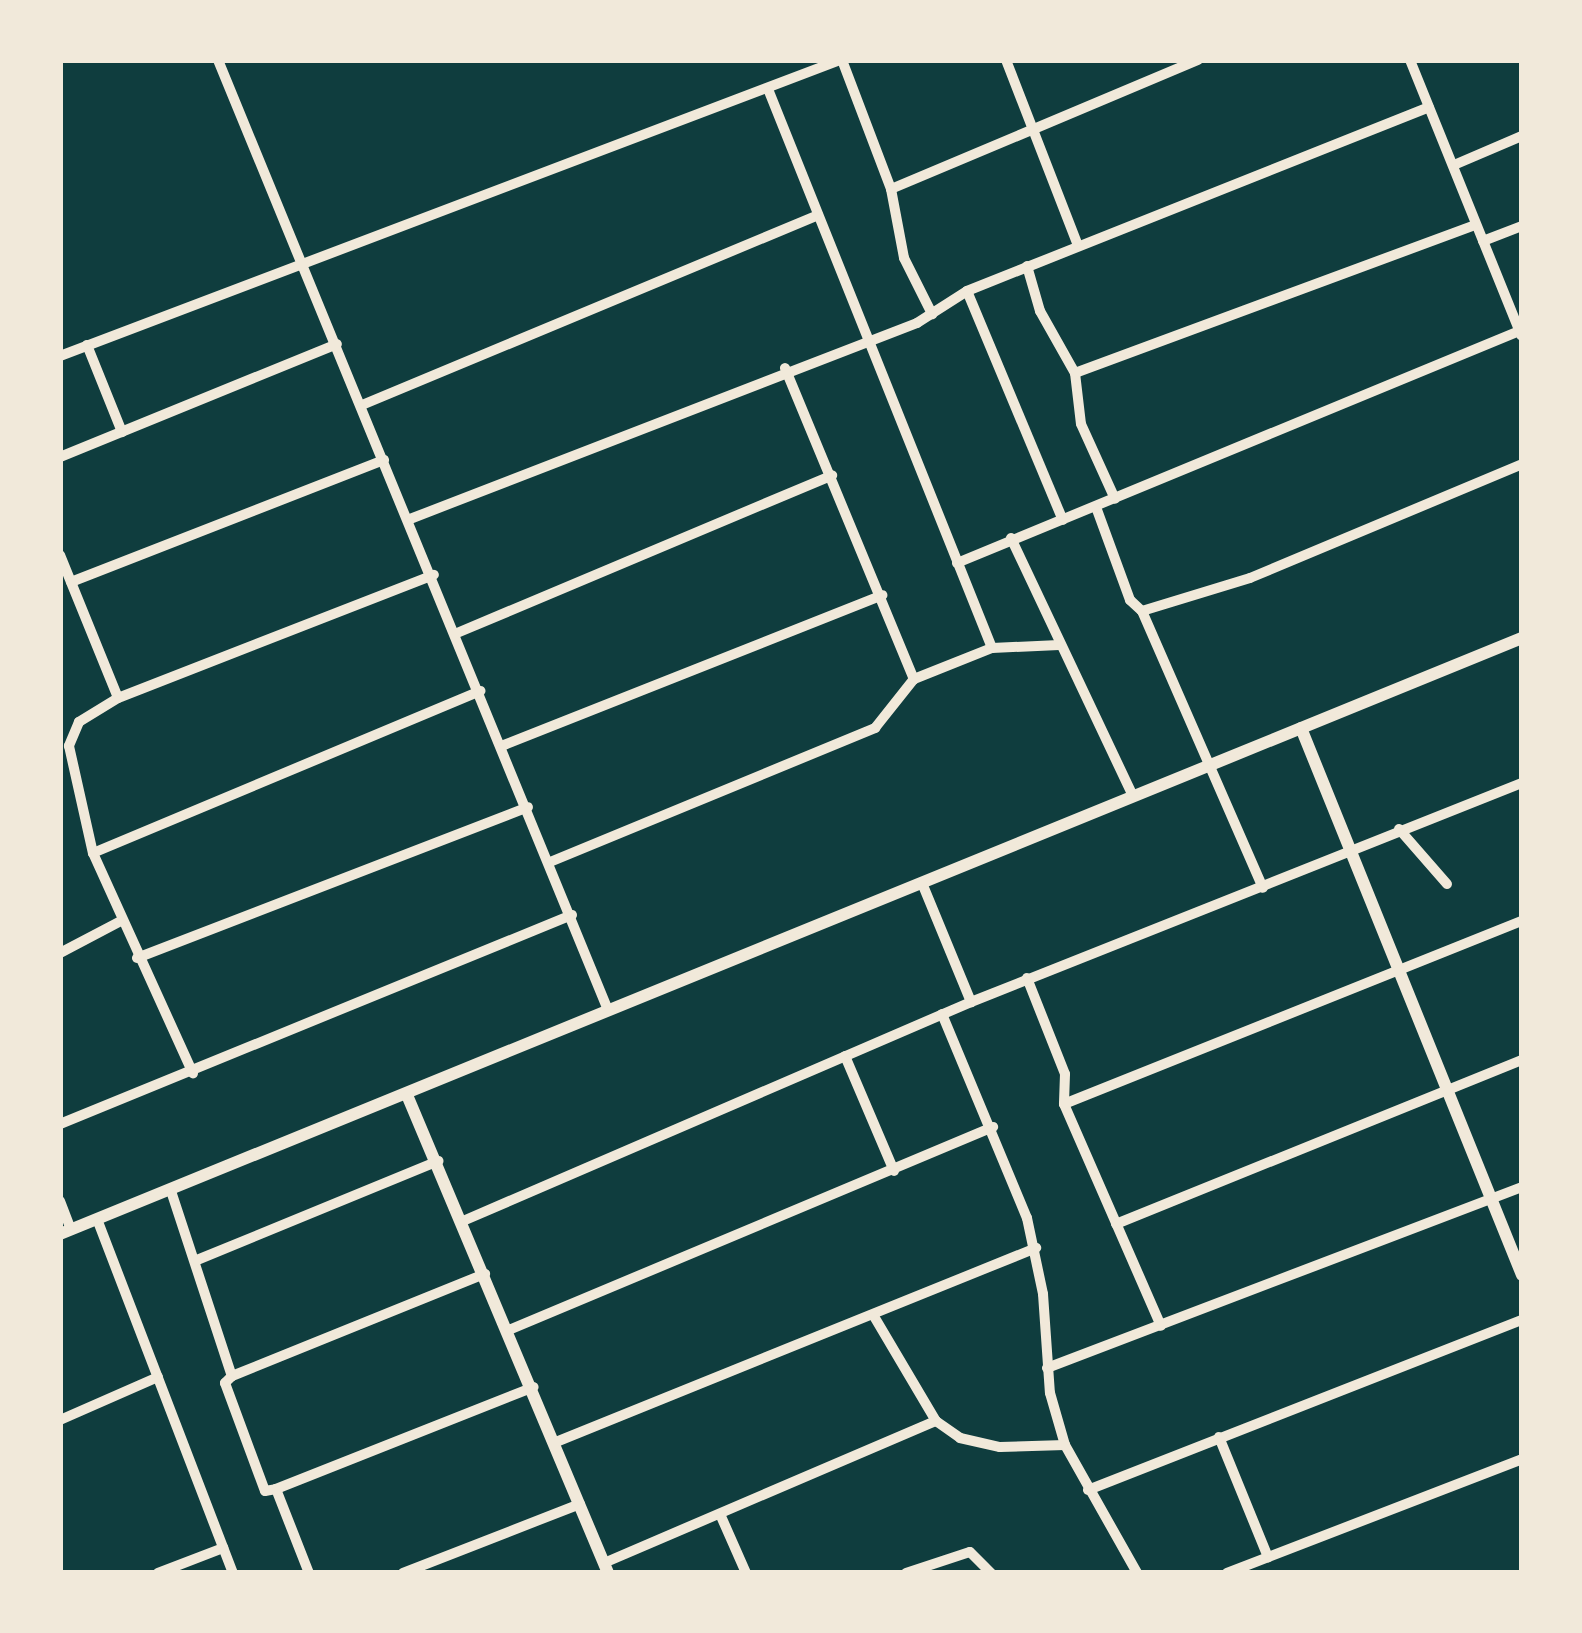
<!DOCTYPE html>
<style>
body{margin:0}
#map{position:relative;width:1582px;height:1633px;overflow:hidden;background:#0f3d3e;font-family:Raleway,sans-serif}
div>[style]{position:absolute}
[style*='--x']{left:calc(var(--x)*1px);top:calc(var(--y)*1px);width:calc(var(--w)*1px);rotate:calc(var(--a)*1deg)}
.minor>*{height:10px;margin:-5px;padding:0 5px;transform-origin:5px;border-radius:5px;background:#f1e9da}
.tertiary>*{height:12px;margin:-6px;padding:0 6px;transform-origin:6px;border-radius:6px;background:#f1e9da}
span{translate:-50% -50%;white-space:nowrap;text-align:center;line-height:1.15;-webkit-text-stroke:9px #f1e9da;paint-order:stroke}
.frame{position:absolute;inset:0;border:63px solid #f1e9da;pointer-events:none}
</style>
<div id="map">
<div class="minor">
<i style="--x:218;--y:60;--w:1027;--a:67.68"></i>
<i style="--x:842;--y:60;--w:138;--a:69.2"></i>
<i style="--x:891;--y:189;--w:70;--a:79.3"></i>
<i style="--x:904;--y:258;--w:63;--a:63.4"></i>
<i style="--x:1006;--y:60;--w:199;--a:68.8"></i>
<i style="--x:1410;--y:60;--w:297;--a:68"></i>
<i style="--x:768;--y:89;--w:602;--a:68.16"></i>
<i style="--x:1454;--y:165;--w:74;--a:-23.1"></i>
<i style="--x:891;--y:189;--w:333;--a:-22.8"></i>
<i style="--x:1483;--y:241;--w:42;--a:-21"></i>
<i style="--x:1027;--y:266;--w:47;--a:73.9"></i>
<i style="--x:1040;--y:311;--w:71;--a:60.6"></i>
<i style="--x:1075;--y:373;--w:427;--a:-20.3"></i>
<i style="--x:967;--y:291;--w:248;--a:67.3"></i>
<i style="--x:87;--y:345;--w:94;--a:68.1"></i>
<i style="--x:60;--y:356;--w:834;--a:-20.78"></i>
<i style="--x:785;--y:368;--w:337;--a:67.5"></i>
<i style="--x:1075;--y:373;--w:51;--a:83.3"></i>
<i style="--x:1081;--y:424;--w:82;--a:65.6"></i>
<i style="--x:362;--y:405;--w:494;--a:-22.6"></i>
<i style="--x:60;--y:457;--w:299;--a:-22.2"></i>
<i style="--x:1096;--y:507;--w:99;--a:69.9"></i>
<i style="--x:1130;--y:600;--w:16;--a:43"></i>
<i style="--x:1142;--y:611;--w:113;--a:-17"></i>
<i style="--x:1250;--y:578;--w:295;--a:-22.7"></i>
<i style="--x:410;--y:519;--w:544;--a:-21.14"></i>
<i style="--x:917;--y:323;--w:59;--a:-32.6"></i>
<i style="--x:967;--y:291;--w:497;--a:-21.7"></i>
<i style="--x:1011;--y:538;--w:285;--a:64.7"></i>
<i style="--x:60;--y:555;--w:154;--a:67.9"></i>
<i style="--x:118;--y:698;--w:46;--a:148.4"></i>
<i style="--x:79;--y:722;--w:26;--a:113"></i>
<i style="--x:69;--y:746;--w:110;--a:77.4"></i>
<i style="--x:93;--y:853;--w:242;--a:65.6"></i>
<i style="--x:957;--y:563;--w:608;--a:-22.43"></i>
<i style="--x:71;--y:582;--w:336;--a:-21.3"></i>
<i style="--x:1142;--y:611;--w:302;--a:66.4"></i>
<i style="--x:457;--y:633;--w:407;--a:-22.8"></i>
<i style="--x:118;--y:698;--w:339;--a:-21.3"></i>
<i style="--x:504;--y:745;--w:407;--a:-21.6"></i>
<i style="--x:1399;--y:829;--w:73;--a:48.9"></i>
<i style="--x:93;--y:853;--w:420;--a:-22.7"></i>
<i style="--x:550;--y:862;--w:352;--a:-22.4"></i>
<i style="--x:875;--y:728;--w:63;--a:-51.5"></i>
<i style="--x:914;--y:679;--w:84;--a:-21.7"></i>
<i style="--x:992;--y:648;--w:67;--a:-2.6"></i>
<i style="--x:922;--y:883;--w:129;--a:67.6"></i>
<i style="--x:60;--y:953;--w:69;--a:-27.7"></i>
<i style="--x:137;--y:958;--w:419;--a:-21.1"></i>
<i style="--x:1027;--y:978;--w:103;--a:68.4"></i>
<i style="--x:1065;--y:1074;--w:30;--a:92"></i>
<i style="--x:1064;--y:1104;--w:242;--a:66.4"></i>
<i style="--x:942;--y:1014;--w:221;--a:67.4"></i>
<i style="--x:1027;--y:1218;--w:78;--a:78.1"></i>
<i style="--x:1043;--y:1294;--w:99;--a:86"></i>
<i style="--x:1050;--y:1393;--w:54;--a:73.9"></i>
<i style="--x:1065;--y:1445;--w:147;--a:60.6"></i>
<i style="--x:845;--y:1056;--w:125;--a:66.9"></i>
<i style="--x:1064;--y:1104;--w:493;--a:-21.8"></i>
<i style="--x:60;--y:1124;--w:553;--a:-22.21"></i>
<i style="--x:171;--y:1191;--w:195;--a:71.8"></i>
<i style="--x:232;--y:1376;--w:10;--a:135"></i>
<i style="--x:225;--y:1383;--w:115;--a:69.7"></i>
<i style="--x:265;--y:1491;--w:11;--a:-10"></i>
<i style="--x:276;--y:1489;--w:90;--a:68.6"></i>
<i style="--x:60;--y:1201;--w:31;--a:69"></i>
<i style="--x:97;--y:1219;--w:379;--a:69"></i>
<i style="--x:463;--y:1221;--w:553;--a:-23.32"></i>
<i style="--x:971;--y:1002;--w:593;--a:-21.68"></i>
<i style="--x:1116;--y:1224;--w:438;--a:-22"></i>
<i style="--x:197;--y:1260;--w:261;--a:-22.3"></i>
<i style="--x:875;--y:1318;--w:120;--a:59.4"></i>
<i style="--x:936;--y:1421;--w:29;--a:35"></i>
<i style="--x:960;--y:1438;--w:41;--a:12.7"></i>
<i style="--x:1000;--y:1447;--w:65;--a:-1.8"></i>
<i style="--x:509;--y:1330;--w:525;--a:-22.75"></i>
<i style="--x:1047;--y:1368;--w:508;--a:-20.86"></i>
<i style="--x:232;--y:1376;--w:273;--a:-22"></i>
<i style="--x:60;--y:1420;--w:107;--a:-23.7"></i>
<i style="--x:1219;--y:1437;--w:130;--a:67.8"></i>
<i style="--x:556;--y:1442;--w:518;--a:-22.01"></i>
<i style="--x:276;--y:1489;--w:277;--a:-21.6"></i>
<i style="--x:1088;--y:1490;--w:466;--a:-21.4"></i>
<i style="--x:720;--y:1514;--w:64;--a:66.2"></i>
<i style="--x:604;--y:1563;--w:361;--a:-23.2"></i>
<i style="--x:158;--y:1573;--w:70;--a:-21"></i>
<i style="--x:403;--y:1573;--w:190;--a:-21.3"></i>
<i style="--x:906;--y:1573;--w:67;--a:-18.2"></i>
<i style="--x:970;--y:1552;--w:30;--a:45"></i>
<i style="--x:1227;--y:1573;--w:316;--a:-21.1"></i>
</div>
<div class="tertiary">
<i style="--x:1301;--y:728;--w:590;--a:68"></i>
<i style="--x:407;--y:1095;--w:519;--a:67.19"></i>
<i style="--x:60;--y:1234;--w:1579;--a:-22.18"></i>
</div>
<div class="frame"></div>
</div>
